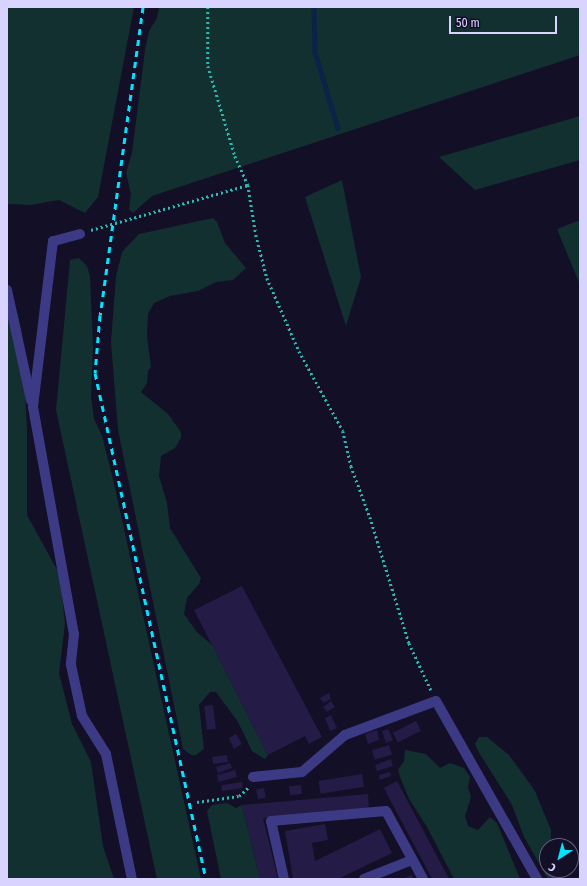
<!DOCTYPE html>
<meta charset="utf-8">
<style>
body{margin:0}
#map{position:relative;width:587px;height:886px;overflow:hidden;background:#130f26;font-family:"Fira Sans Condensed",sans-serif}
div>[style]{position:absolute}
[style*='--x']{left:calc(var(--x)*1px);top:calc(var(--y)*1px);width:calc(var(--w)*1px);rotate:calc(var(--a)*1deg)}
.green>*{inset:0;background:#12302f}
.stream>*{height:4.5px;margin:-2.25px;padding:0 2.25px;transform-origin:2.25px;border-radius:2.25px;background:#0c2248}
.building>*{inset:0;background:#241b47;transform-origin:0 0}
.path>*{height:2.5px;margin-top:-1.25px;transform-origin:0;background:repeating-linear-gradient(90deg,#2fb8b0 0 2px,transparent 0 5px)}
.minor>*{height:10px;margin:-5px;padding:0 5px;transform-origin:5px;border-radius:5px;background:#3d3a85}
.rail>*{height:3px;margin-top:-1.5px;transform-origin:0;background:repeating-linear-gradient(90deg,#00e5ff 0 6px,transparent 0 11px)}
span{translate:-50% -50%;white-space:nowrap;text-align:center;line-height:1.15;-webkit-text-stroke:3px #130f26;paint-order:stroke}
.frame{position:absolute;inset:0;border:8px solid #d9d4ff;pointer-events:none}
.north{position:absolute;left:539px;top:838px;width:40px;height:40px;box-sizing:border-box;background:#130f26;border:1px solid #625e7d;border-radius:50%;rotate:216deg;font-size:11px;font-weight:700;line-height:16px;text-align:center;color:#d9d4ff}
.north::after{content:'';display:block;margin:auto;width:14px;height:18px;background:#00e5ff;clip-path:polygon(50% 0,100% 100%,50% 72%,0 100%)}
.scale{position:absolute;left:449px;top:16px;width:108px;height:18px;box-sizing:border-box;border:2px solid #d9d4ff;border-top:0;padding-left:5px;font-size:12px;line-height:14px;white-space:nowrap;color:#d9d4ff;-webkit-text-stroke:3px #130f26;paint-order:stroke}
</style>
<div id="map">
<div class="green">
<i style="clip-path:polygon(7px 7px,134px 7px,98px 197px,85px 213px,59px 200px,30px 205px,7px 204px)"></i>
<i style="clip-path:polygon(159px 7px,580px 7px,580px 55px,152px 196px,133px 213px,129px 209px,131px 194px,126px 173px,132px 153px,145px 50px,149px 31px,157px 18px)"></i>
<i style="clip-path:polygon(580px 116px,580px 160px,475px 190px,439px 157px)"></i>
<i style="clip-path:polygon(342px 180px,361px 277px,346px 326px,305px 197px)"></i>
<i style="clip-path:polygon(213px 218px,217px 222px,225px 243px,246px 268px,233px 280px,216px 282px,198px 291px,170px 296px,154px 303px,148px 314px,147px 336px,151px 367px,148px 371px,147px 383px,141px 392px,168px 414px,181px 432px,181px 438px,175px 448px,161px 456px,159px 476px,167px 503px,170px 528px,201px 578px,199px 584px,187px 598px,184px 614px,197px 632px,212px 645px,268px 755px,265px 759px,252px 751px,238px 722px,216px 692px,210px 692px,199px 705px,204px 749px,196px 755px,191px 755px,183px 749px,118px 430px,111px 342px,116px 276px,122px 252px,139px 234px)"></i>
<i style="clip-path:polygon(580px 220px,580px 285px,557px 229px)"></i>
<i style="clip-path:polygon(79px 258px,87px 266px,90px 276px,93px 347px,91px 396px,94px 419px,102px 436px,113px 479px,201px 879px,157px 879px,56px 410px,70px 260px)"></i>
<i style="clip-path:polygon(7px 304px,13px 306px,18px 315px,22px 333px,27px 429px,27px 515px,60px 575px,65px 624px,59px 673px,72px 724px,91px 762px,103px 846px,114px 879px,7px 879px)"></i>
<i style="clip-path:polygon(479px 737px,487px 737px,509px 755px,535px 791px,551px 830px,551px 846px,547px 846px,547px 870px,558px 870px,564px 879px,548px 879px,524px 837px,512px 805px,478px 751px,475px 744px)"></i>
<i style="clip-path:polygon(405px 750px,426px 754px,440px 768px,450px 763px,464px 768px,470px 777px,468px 787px,471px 797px,465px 816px,468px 826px,478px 830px,490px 817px,497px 823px,520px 879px,454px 879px,427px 827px,409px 799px,400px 777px,398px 770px,404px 761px)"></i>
<i style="clip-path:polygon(227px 803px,236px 808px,242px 805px,260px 879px,221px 879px,207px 811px,212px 805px)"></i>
</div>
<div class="stream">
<i style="--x:314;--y:7;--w:45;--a:88.7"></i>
<i style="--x:315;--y:52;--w:79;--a:73.2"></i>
</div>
<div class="building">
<i style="clip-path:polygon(242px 586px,322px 737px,309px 744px,305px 736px,268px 755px,194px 610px)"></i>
<i style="clip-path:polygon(329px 693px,331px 699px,323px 703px,320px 698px)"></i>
<i style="clip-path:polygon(331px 701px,335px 707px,327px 712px,323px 707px)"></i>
<i style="left:213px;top:705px;width:24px;height:9px;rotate:83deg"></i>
<i style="clip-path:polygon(331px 715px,337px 728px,330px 731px,325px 718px)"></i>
<i style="left:416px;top:721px;width:11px;height:26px;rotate:63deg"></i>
<i style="clip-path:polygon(388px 729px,393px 740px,386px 743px,382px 731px)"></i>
<i style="clip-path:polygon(377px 730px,379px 740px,368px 744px,365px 734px)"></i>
<i style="clip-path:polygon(236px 734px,242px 744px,234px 749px,229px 738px)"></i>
<i style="left:389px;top:745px;width:10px;height:18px;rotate:73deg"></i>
<i style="left:227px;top:755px;width:7px;height:15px;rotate:82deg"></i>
<i style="clip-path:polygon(391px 759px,393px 766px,377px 771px,375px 765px)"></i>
<i style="clip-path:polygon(230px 763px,232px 768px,218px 773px,216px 767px)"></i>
<i style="left:235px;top:770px;width:7px;height:19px;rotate:74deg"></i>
<i style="clip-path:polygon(390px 772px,391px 776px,380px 780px,379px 775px)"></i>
<i style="left:362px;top:774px;width:13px;height:44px;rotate:81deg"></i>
<i style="left:397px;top:781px;width:111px;height:15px;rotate:62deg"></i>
<i style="left:242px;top:782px;width:6px;height:21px;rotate:81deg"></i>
<i style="left:301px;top:785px;width:9px;height:12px;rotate:84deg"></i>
<i style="left:264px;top:788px;width:10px;height:8px;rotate:79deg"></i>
<i style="clip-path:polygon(368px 794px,369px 809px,263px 818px,278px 879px,260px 879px,242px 805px)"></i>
<i style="clip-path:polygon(325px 824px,328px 840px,312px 843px,315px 861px,380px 829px,392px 853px,338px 879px,293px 879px,285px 831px)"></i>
<i style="clip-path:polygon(412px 875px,413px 879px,402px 879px)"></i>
</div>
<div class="path">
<i style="--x:208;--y:7;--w:59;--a:90"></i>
<i style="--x:208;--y:66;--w:94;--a:73.3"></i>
<i style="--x:235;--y:156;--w:32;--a:66"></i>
<i style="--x:248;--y:185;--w:51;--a:80.9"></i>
<i style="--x:256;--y:235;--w:44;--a:75.7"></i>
<i style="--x:267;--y:278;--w:80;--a:66.3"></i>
<i style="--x:299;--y:351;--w:91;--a:61.2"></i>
<i style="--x:343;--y:431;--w:36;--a:77"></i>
<i style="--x:351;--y:466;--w:54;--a:69.6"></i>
<i style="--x:370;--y:517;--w:132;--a:72.8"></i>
<i style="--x:409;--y:643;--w:52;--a:64.9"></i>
<i style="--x:91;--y:230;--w:163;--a:-16"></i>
<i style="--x:197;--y:802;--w:42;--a:-8.1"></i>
<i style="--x:239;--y:796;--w:13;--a:-42"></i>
</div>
<div class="minor">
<i style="--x:80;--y:234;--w:28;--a:165"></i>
<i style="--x:53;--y:241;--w:167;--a:96.9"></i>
<i style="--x:33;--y:407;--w:231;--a:79.8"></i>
<i style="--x:74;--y:634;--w:31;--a:96"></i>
<i style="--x:71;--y:665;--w:52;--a:77.8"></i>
<i style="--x:82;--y:716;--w:45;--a:57.7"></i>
<i style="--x:106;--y:754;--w:128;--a:78.3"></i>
<i style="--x:7;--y:290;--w:113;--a:77.7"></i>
<i style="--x:253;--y:777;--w:49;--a:-5.8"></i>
<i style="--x:302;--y:772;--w:57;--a:-40.7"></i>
<i style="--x:345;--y:735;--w:97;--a:-20.5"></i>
<i style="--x:436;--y:701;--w:205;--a:60.4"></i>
<i style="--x:284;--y:879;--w:59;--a:-102.6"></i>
<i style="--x:271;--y:821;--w:115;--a:-5"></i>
<i style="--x:386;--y:811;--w:77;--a:61.4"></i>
<i style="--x:364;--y:879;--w:52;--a:-21.6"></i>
</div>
<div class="rail">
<i style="--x:143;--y:7;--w:311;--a:97.9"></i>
<i style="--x:100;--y:315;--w:58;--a:94.9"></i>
<i style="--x:95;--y:373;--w:518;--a:77.63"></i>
</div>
<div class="frame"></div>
<div class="north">С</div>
<div class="scale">50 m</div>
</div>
